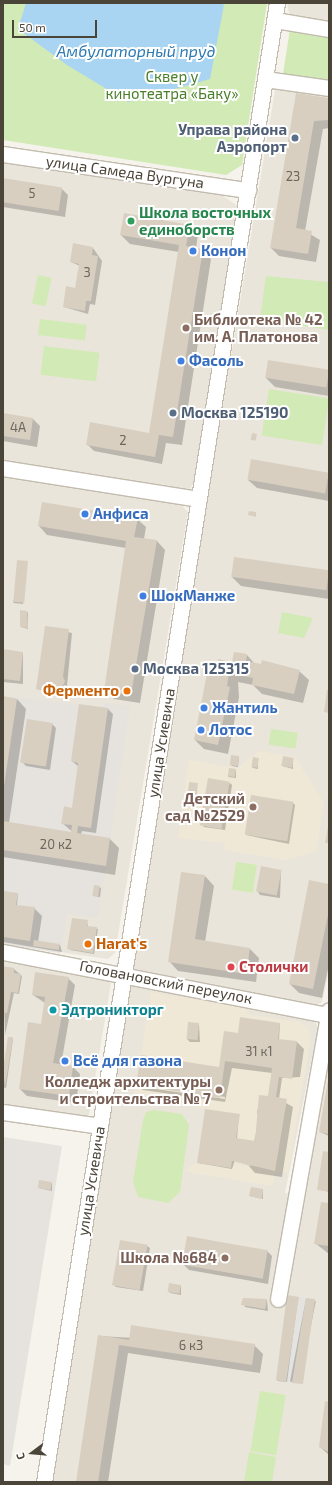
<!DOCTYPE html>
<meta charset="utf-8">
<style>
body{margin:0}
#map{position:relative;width:332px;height:1485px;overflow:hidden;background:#f6f3ec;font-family:"Exo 2",sans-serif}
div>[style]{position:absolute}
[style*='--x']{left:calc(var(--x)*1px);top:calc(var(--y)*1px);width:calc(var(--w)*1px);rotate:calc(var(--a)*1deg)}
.residential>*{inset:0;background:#eae5da}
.industrial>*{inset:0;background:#e6e2dd}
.education>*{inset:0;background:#efe8d6}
.green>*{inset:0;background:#d2eab5;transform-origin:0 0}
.parking>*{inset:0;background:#e5e3e0;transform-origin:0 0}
.water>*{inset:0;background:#a9d4f2}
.shadow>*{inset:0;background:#0003;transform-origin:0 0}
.building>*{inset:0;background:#d8cfc1;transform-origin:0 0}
.roads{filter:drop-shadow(1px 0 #c2bbae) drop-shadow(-1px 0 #c2bbae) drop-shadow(0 1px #c2bbae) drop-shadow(0 -1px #c2bbae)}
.minor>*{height:15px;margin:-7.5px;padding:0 7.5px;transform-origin:7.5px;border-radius:7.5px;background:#fff}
.dots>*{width:11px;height:11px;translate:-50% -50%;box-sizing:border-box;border:2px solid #fff;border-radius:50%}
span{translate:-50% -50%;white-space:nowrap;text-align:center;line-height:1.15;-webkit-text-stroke:4px #fff;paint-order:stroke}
.number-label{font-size:13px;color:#6e675b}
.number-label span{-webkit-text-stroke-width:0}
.park-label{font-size:15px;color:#4a7f2a}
.service-label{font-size:15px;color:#4e5e75;font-weight:700}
.right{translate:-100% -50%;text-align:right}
.left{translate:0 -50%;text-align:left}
.street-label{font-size:15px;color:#4b4439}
.leisure-label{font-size:15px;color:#27864d;font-weight:700}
.shop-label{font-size:15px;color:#366cbe;font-weight:700}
.education-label{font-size:15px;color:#785e54;font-weight:700}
.food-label{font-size:15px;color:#c56008;font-weight:700}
.health-label{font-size:15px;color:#be3a42;font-weight:700}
.culture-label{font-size:15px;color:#0d838f;font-weight:700}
.water-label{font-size:16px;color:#2e7ab2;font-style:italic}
.frame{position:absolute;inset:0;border:4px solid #4b4439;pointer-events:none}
.north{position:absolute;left:12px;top:1433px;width:40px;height:40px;-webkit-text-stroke:3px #fff;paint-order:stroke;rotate:254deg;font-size:11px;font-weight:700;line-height:16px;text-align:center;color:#4b4439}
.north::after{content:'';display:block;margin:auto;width:14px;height:18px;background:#4b4439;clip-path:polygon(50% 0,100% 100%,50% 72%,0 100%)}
.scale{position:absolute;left:12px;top:20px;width:85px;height:18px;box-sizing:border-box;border:2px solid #4b4439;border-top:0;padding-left:5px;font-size:12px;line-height:14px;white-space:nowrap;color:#4b4439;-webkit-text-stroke:3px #fff;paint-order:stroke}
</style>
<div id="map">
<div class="residential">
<i style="clip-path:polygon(287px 3px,329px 3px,329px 23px,290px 17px)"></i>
<i style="clip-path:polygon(282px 84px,329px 90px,329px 969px,322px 1002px,315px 1006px,134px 969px,131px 961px,275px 90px)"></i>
<i style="clip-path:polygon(3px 161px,219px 193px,239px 207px,194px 483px,190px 489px,3px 461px)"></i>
<i style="clip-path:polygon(3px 475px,179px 503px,188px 512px,115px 953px,108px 959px,3px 944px)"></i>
<i style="clip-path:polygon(3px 960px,105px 975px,111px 983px,89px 1115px,83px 1119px,3px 1106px)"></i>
<i style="clip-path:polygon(140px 982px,314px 1018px,318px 1028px,285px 1193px,305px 1196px,329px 1061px,329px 1482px,52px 1482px,130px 985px)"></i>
</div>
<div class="industrial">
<i style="clip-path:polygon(3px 696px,100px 707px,106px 703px,130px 707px,98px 918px,67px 914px,60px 953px,3px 944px)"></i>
<i style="clip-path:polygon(3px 1137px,62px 1146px,10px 1466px,3px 1464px)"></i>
</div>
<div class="education">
<i style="clip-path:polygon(258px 751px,295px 757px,324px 803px,316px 851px,286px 860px,224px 850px,225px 843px,178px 838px,189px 760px,238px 768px)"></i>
<i style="clip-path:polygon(151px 992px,247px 1008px,246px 1014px,300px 1022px,308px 1027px,310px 1042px,288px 1173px,275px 1171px,273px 1186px,183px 1171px,197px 1163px,205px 1109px,134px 1098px)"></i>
</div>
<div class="green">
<i style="clip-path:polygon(3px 3px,267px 3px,242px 165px,226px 175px,3px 140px)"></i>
<i style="clip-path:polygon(290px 29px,329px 35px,329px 80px,283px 74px)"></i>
<i style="left:38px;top:275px;width:14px;height:29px;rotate:12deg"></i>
<i style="clip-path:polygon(266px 276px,329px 282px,329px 330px,260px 319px)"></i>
<i style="left:40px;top:319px;width:47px;height:16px;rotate:7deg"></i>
<i style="left:44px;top:346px;width:56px;height:29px;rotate:7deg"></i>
<i style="left:269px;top:389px;width:61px;height:47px;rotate:9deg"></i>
<i style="clip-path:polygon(282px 612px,313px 618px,304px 638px,278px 633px)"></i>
<i style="left:271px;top:729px;width:27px;height:16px;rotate:8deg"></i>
<i style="left:236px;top:862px;width:21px;height:28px;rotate:8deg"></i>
<i style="clip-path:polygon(154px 1110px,182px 1114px,189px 1125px,180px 1192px,168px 1203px,138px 1197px,133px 1182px,143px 1120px,146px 1112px)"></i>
<i style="left:260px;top:1391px;width:26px;height:61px;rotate:9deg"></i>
<i style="clip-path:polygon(249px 1452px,276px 1457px,272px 1482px,244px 1482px)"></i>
</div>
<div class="parking">
<i style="left:287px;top:1295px;width:28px;height:86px;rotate:8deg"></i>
</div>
<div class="water">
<i style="clip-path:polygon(26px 3px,220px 3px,224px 5px,210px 79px,128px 102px,67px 65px,18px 29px)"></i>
</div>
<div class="shadow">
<i style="clip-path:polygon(297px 94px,329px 99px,329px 128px,323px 129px,305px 231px,320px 240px,316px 262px,279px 256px,271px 248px)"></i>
<i style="clip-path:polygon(3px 179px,61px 188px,68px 195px,65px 217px,3px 207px)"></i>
<i style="clip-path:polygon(190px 226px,198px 234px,196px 249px,211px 259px,182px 445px,166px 443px,162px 464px,94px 451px,87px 444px,150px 434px,179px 252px,130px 244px,121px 235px)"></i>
<i style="clip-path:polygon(74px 245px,93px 248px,102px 261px,95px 305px,90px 304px,88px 314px,64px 307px,76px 289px,80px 266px,71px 262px)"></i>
<i style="clip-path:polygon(329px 371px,329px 396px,275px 387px,266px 378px)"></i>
<i style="clip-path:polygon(3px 414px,33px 419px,40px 426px,37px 447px,3px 441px)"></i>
<i style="clip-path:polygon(329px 474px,329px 501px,257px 488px,248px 480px)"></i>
<i style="clip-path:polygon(43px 503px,137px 519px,146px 527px,144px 539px,157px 541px,165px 550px,140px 703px,114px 699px,106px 690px,126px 548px,47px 535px,39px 526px)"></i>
<i style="clip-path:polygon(27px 562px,23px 604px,14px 603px,13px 602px)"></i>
<i style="clip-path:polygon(329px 572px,329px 599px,241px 586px,232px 577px)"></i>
<i style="clip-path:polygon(27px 612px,28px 613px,28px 629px,21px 627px)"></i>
<i style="clip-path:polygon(46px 627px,72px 633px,67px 686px,64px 685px,63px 695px,37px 689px)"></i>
<i style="clip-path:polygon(23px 652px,23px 684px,3px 682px,3px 660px)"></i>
<i style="clip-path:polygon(247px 655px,255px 664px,299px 671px,309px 680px,303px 703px,262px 694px,253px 685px,238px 682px,239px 697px,228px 754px,204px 749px,195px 740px,216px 676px)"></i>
<i style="clip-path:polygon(3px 697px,17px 699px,26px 709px,9px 823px,74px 833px,62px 823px,73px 809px,79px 767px,72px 761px,80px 705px,108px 709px,113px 714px,96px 833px,82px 831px,81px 834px,110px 839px,119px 848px,115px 875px,3px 857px)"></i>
<i style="clip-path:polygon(52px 724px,56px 728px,50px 770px,26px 766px,22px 762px)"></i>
<i style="clip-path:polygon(239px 757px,238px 767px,232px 766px,231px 765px)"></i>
<i style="clip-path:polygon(258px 759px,258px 769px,253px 768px,252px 767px)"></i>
<i style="clip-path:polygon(293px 759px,293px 769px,282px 766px)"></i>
<i style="clip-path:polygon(236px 770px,236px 778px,229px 777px,228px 776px)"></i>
<i style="clip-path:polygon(230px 783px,232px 785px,225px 830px,204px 827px,202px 824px)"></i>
<i style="clip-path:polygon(197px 784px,197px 797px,190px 796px,189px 795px)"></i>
<i style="clip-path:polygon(293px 803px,295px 805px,289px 844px,246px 835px)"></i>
<i style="clip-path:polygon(281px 871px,280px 898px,260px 895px,258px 892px)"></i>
<i style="clip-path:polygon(205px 876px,214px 886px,205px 942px,250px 949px,259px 958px,256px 982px,178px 971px,169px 961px)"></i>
<i style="clip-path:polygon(329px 885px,329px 964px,322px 998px,299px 993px,290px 984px)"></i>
<i style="clip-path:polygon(95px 886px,101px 888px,100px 897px,94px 896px)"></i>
<i style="clip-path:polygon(3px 892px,18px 894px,17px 906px,34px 908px,42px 916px,38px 942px,60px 945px,62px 952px,3px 942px)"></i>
<i style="clip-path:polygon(87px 921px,88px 927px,98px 929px,94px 954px,70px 950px)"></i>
<i style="clip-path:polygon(3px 967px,14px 969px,22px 976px,19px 994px,14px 993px,5px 1035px)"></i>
<i style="clip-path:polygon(68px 978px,75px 985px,61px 1065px,73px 1067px,80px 1074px,76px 1103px,27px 1096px,20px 1089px,42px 1026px,45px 1003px,33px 995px)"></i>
<i style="clip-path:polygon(evenodd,241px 1018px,280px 1024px,279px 1040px,297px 1042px,304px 1049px,300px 1077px,282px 1078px,279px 1099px,293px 1107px,282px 1177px,255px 1173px,248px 1165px,235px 1163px,252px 1166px,235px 1160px,232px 1169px,198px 1163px,239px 1115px,237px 1139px,254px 1142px,260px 1116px,257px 1113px,260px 1096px,269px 1097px,272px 1073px,232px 1068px,225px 1102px,143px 1090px,137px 1085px,220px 1068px,239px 1034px,241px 1018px,142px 1085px,225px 1097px,225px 1099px,142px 1087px,142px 1085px)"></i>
<i style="clip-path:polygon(199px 1024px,200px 1042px,190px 1042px,187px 1039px)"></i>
<i style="clip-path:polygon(9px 1038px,13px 1039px,6px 1088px,3px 1087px,3px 1077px)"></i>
<i style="clip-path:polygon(329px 1076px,329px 1136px,320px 1132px)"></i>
<i style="clip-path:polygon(324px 1152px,329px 1153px,329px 1192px,318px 1189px)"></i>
<i style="clip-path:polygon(52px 1183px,52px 1191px,39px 1188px)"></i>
<i style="clip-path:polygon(263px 1190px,263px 1199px,250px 1196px)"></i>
<i style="clip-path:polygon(329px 1204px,329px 1254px,315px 1243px)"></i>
<i style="clip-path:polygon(188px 1238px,267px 1251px,272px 1256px,268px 1284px,189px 1270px,184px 1265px)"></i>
<i style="clip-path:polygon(147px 1246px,150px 1248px,143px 1291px,116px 1287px,113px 1284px)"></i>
<i style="clip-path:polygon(170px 1284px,181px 1286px,181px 1295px,170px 1293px)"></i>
<i style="clip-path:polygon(298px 1298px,287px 1382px,278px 1381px,277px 1380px)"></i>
<i style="clip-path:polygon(243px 1299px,267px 1300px,268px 1311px,245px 1307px)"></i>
<i style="left:306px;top:1299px;width:10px;height:84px;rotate:11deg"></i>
<i style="clip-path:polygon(99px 1336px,254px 1345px,263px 1354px,260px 1373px,128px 1353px,108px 1482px,77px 1482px)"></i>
<i style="clip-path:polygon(329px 1403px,329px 1455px,320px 1447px)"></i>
</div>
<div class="building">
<i style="clip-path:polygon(296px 93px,329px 98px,329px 120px,314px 121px,296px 228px,312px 231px,308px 254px,270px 248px)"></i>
<i style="left:3px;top:178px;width:60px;height:24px;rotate:9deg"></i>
<i style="clip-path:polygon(124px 213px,190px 225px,186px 246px,203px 249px,173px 437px,159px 435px,155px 457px,86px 445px,90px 422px,149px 433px,179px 245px,120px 235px)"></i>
<i style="clip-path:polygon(73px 243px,93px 247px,92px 255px,98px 256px,91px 301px,86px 301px,85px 311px,63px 307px,66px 286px,75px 288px,79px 264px,70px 262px)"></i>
<i style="left:268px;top:360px;width:62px;height:18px;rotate:9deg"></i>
<i style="clip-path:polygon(3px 413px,33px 418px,30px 440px,3px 436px)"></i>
<i style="left:252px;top:433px;width:5px;height:7px;rotate:11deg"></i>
<i style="left:251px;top:459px;width:79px;height:21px;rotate:10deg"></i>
<i style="clip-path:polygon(42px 502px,138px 518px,134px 537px,157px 540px,131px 695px,104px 691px,126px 541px,38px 526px)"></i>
<i style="clip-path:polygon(249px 511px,256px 512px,256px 517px,248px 515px)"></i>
<i style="left:234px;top:557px;width:96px;height:20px;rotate:8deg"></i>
<i style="left:17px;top:560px;width:11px;height:42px;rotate:5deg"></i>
<i style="clip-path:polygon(20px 610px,27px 611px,28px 628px,20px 627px)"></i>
<i style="clip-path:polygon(45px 626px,69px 629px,63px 677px,65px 681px,60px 693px,36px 689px)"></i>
<i style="clip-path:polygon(3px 649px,23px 652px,20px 681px,3px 679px)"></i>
<i style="clip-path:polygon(234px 652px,247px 654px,246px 661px,261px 664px,262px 660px,300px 670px,294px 694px,252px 685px,253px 678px,229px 673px,227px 686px,230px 687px,218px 745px,194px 740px,207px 673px,215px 675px,218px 659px,232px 662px)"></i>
<i style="clip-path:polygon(327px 690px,329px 690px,329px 713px,324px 712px)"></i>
<i style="clip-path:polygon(3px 696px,17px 699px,4px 786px,3px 786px)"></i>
<i style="clip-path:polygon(79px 704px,108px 708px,91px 828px,78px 826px,77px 833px,110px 838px,106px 866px,3px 850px,3px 821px,71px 832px,72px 825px,61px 824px,64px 806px,72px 808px,78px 763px,71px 761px)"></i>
<i style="left:27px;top:719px;width:26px;height:44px;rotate:9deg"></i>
<i style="left:231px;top:755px;width:8px;height:10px;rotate:7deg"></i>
<i style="left:283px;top:756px;width:11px;height:10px;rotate:10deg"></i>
<i style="left:253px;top:757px;width:6px;height:10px;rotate:9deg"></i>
<i style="left:229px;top:768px;width:7px;height:8px;rotate:8deg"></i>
<i style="left:208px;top:778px;width:22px;height:48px;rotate:10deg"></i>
<i style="left:189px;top:782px;width:9px;height:14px;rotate:6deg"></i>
<i style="left:251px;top:795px;width:43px;height:40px;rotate:9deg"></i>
<i style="clip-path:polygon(328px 827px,329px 827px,329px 843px,325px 843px)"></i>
<i style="left:261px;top:866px;width:21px;height:26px;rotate:11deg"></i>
<i style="clip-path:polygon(181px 872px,205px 875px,195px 939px,250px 948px,246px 974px,168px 962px)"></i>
<i style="clip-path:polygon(309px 880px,329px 884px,329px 910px,313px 989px,289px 984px)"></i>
<i style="left:94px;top:885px;width:6px;height:11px;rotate:9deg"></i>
<i style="clip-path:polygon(3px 891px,18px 893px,16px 905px,35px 907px,30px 941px,3px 937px)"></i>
<i style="clip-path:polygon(72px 918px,88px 920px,87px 926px,97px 927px,93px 953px,67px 949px)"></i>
<i style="left:34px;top:940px;width:26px;height:6px;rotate:9deg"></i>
<i style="clip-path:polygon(3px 966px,14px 968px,14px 973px,21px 974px,18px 993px,11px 992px,7px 1013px,3px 1012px)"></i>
<i style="clip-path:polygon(35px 972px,69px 977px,53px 1063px,73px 1066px,69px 1096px,19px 1089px,28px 1022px,41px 1024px,45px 997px,32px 995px)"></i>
<i style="clip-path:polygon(240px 1017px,280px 1023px,278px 1039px,297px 1041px,292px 1079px,279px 1077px,276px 1097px,287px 1099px,275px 1171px,232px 1161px,231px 1168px,197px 1163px,205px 1109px,240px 1114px,236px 1138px,255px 1141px,259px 1095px,268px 1096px,272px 1068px,225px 1061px,220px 1098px,136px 1085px,141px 1055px,219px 1067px,224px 1031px,238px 1033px)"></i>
<i style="left:188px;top:1022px;width:11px;height:17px;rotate:5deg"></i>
<i style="clip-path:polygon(8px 1037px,13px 1037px,5px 1087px,3px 1069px)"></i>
<i style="clip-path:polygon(329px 1075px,329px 1134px,319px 1132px)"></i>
<i style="clip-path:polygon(323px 1151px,329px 1152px,328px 1191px,317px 1190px)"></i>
<i style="left:39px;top:1180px;width:13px;height:8px;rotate:9deg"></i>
<i style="clip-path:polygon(251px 1187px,263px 1189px,262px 1199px,249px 1196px)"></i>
<i style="clip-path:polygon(321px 1202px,329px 1203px,329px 1246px,314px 1244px)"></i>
<i style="left:187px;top:1236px;width:82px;height:29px;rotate:10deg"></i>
<i style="left:120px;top:1240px;width:28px;height:46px;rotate:10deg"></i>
<i style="left:169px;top:1283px;width:12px;height:9px;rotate:9deg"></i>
<i style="clip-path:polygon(287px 1295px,299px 1297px,286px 1382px,276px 1380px)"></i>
<i style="clip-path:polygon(243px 1298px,267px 1299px,265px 1309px,241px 1305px)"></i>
<i style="clip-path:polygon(306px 1298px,315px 1299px,303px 1384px,292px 1383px)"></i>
<i style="clip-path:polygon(131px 1325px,255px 1344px,252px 1365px,119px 1345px,98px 1482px,76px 1482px,98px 1335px,129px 1340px)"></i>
<i style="clip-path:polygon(325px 1401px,329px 1402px,329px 1452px,319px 1447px)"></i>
</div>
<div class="roads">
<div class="minor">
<i style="--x:275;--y:20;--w:55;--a:9.5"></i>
<i style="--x:265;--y:79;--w:65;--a:8"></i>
<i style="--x:3;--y:154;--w:248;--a:8.4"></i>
<i style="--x:3;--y:468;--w:198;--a:9"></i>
<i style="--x:3;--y:952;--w:331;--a:11"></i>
<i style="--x:3;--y:1112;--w:98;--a:8.2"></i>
<i style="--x:278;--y:1299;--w:293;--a:-80"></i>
<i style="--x:44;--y:1482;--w:1497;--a:-81.05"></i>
</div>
</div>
<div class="dots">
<i style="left:295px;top:138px;background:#5c6f8a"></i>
<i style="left:131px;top:221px;background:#2e9e5b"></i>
<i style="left:193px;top:251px;background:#3f7fe0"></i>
<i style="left:186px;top:328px;background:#8d6e63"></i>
<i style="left:181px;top:361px;background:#3f7fe0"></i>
<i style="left:173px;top:413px;background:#5c6f8a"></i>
<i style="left:85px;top:514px;background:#3f7fe0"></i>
<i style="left:143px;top:596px;background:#3f7fe0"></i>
<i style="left:135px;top:669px;background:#5c6f8a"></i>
<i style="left:127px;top:691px;background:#e8710a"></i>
<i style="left:204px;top:708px;background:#3f7fe0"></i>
<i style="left:201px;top:730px;background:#3f7fe0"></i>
<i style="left:253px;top:807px;background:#8d6e63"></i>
<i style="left:88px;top:944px;background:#e8710a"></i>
<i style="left:231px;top:967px;background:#e0444e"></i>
<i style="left:53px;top:1010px;background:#0f9aa8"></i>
<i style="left:65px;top:1061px;background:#3f7fe0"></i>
<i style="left:219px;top:1090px;background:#8d6e63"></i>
<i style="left:225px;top:1258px;background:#8d6e63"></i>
</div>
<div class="number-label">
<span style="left:293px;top:176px">23</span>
<span style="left:32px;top:193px">5</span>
<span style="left:87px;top:272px">3</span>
<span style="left:18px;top:427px">4А</span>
<span style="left:123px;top:440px">2</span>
<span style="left:56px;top:844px">20 к2</span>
<span style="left:259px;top:1051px">31 к1</span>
<span style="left:191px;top:1345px">6 к3</span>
</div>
<div class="park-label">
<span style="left:172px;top:85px">Сквер у<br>кинотеатра «Баку»</span>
</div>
<div class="service-label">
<span class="right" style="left:287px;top:138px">Управа района<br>Аэропорт</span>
<span class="left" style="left:181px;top:413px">Москва 125190</span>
<span class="left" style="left:143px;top:669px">Москва 125315</span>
</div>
<div class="street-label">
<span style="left:125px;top:172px;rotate:8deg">улица Самеда Вургуна</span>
<span style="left:161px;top:743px;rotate:-81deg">улица Усиевича</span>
<span style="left:166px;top:982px;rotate:11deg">Головановский переулок</span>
<span style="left:91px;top:1181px;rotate:-81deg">улица Усиевича</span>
</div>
<div class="leisure-label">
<span class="left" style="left:139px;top:221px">Школа восточных<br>единоборств</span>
</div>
<div class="shop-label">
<span class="left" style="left:201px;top:251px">Конон</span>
<span class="left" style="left:189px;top:361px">Фасоль</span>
<span class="left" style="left:93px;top:514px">Анфиса</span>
<span class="left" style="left:151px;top:596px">ШокМанже</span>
<span class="left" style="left:212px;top:708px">Жантиль</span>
<span class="left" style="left:209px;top:730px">Лотос</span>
<span class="left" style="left:73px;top:1061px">Всё для газона</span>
</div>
<div class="education-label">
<span class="left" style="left:194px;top:328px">Библиотека № 42<br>им. А. Платонова</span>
<span class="right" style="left:245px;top:807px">Детский<br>сад №2529</span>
<span class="right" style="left:211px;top:1090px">Колледж архитектуры<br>и строительства № 7</span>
<span class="right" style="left:217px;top:1258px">Школа №684</span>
</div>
<div class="food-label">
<span class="right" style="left:119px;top:691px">Ферменто</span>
<span class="left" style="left:96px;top:944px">Harat's</span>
</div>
<div class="health-label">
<span class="left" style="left:239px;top:967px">Столички</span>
</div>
<div class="culture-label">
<span class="left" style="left:61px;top:1010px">Эдтроникторг</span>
</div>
<div class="water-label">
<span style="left:136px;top:51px">Амбулаторный пруд</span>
</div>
<div class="frame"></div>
<div class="north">С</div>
<div class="scale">50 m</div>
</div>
